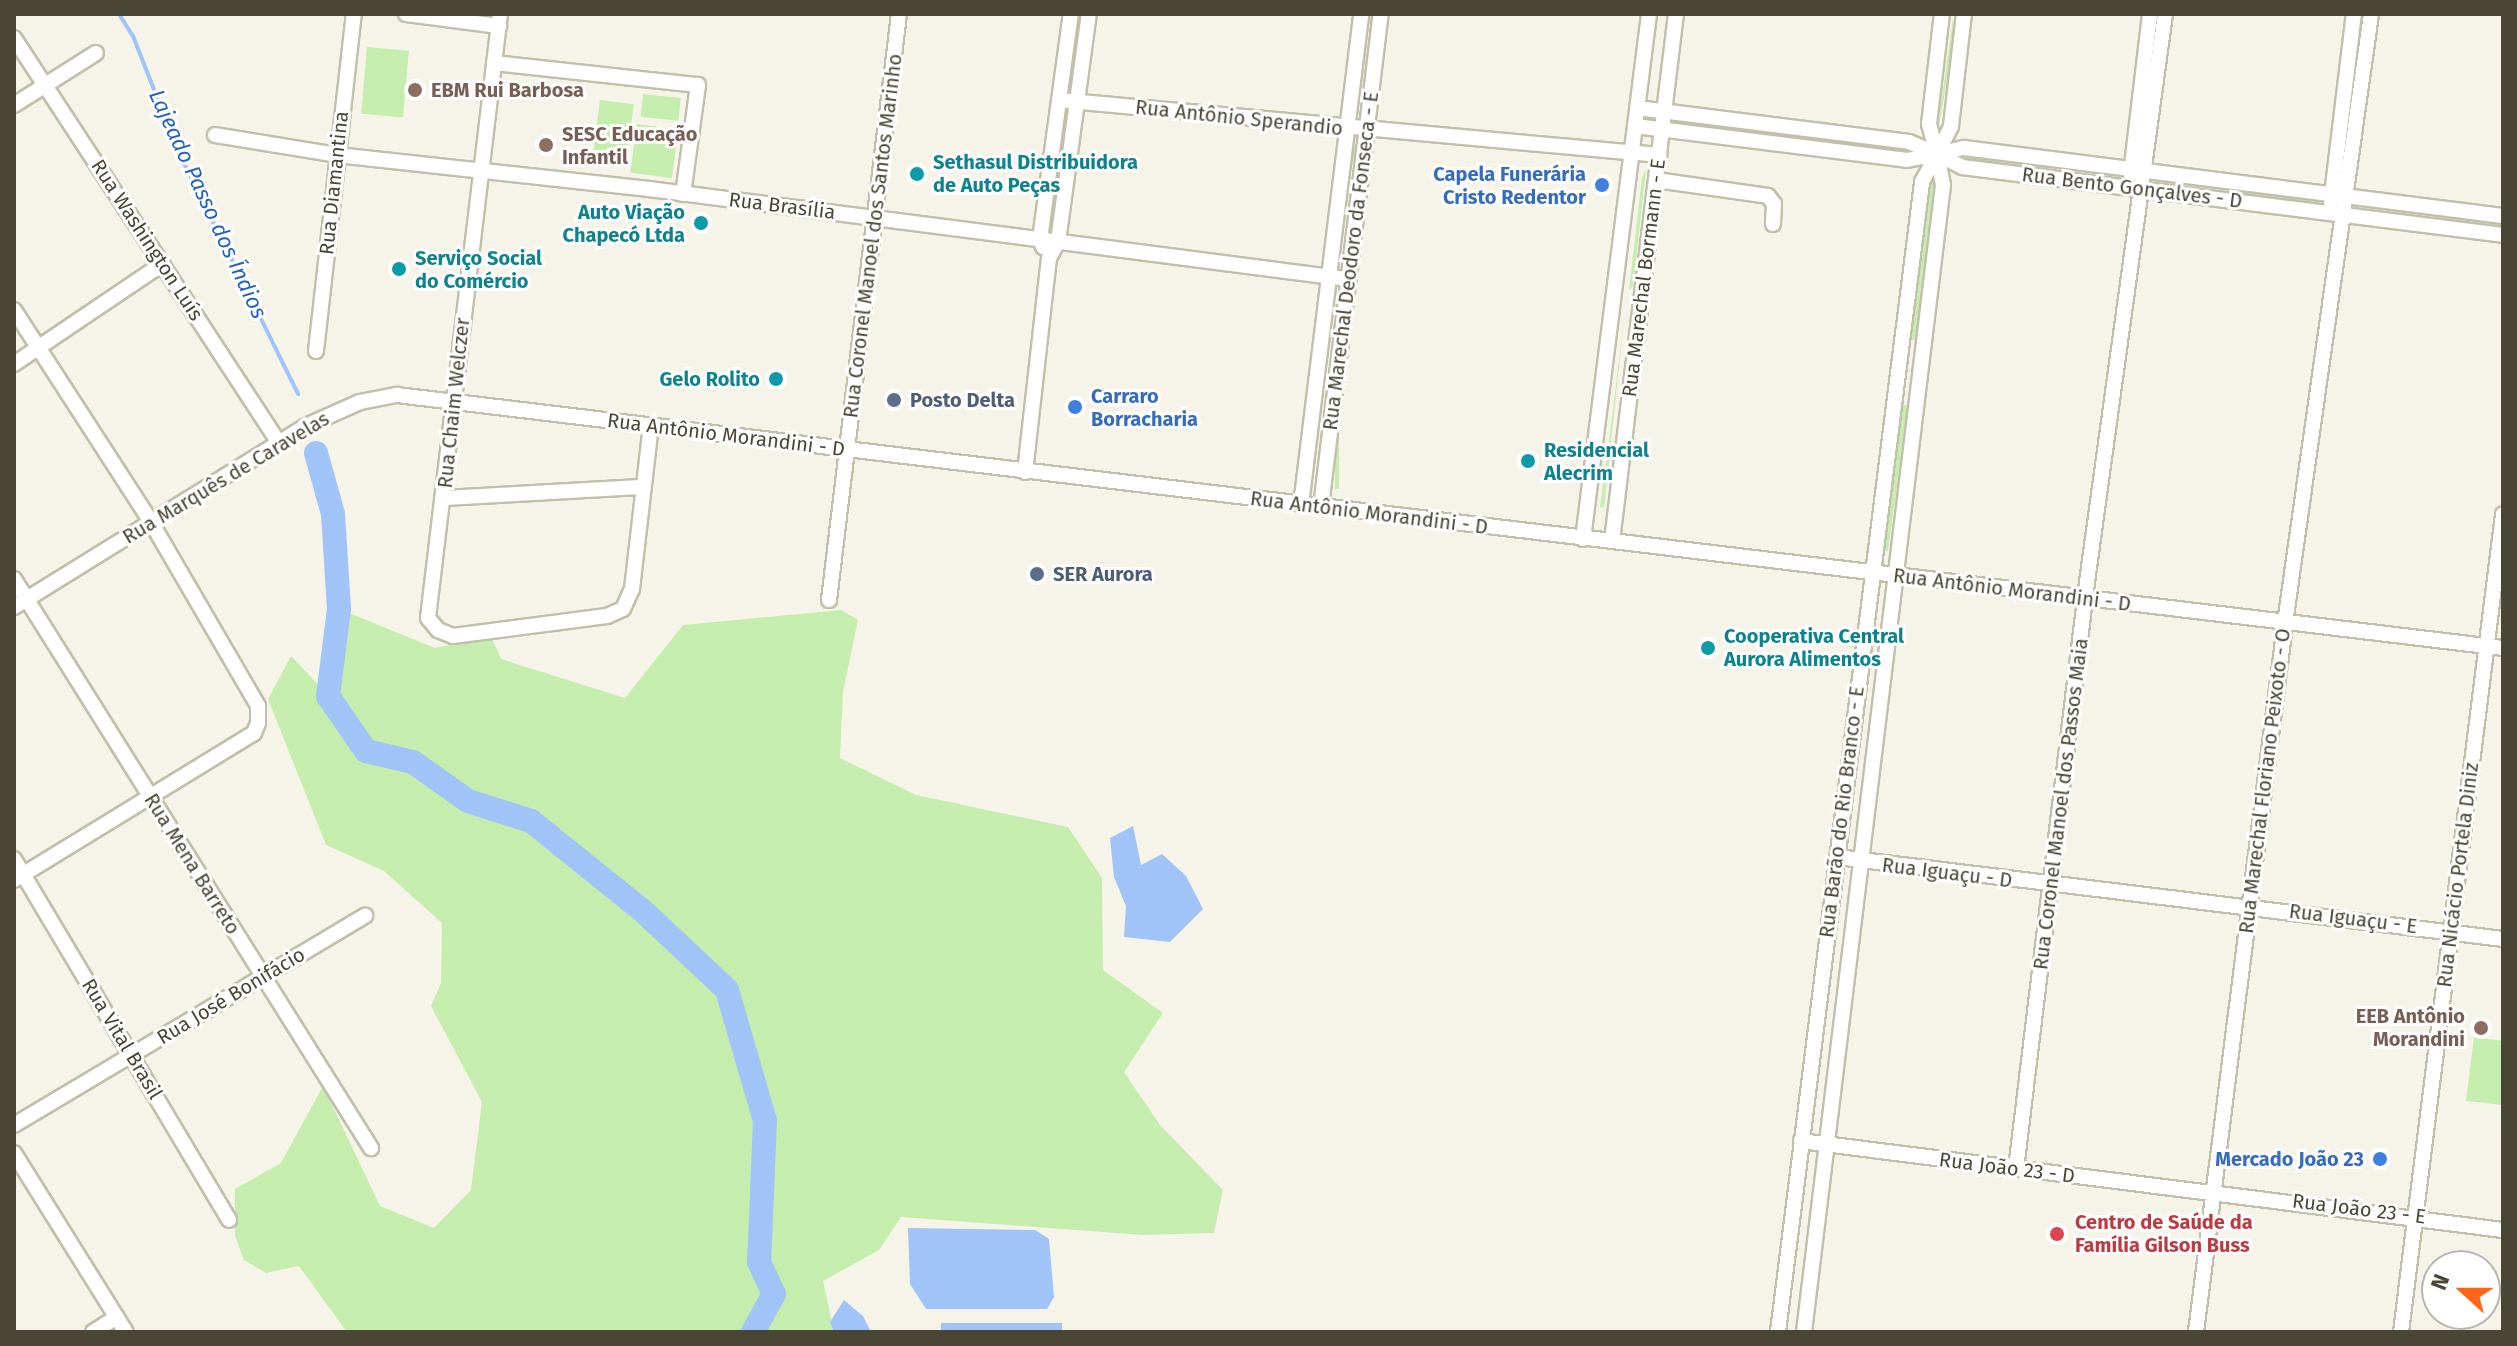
<!DOCTYPE html>
<meta charset="utf-8">
<style>
body{margin:0}
#map{position:relative;width:2517px;height:1346px;overflow:hidden;background:#f6f4e9;font-family:"Fira Sans",sans-serif}
div>[style]{position:absolute}
[style*='--x']{left:calc(var(--x)*1px);top:calc(var(--y)*1px);width:calc(var(--w)*1px);rotate:calc(var(--a)*1deg)}
.green>*{inset:0;background:#c5edae;transform-origin:0 0}
.water>*{inset:0;background:#a0c4f7;transform-origin:0 0}
.stream>*{height:4px;margin:-2px;padding:0 2px;transform-origin:2px;border-radius:2px;background:#a0c4f7}
.river>*{height:24px;margin:-12px;padding:0 12px;transform-origin:12px;border-radius:12px;background:#a0c4f7}
.roads{filter:drop-shadow(2px 0 #c2bfaa) drop-shadow(-2px 0 #c2bfaa) drop-shadow(0 2px #c2bfaa) drop-shadow(0 -2px #c2bfaa)}
.minor>*{height:14px;margin:-7px;padding:0 7px;transform-origin:7px;border-radius:7px;background:#fff}
.dots>*{width:22px;height:22px;translate:-50% -50%;box-sizing:border-box;border:4px solid #fff;border-radius:50%}
span{translate:-50% -50%;white-space:nowrap;text-align:center;line-height:1.15;-webkit-text-stroke:6px #fff;paint-order:stroke}
.education-label{font-size:20px;color:#785e54;font-weight:700}
.left{translate:0 -50%;text-align:left}
.right{translate:-100% -50%;text-align:right}
.street-label{font-size:20px;color:#4a4636}
.culture-label{font-size:20px;color:#0d838f;font-weight:700}
.shop-label{font-size:20px;color:#366cbe;font-weight:700}
.service-label{font-size:20px;color:#4e5e75;font-weight:700}
.health-label{font-size:20px;color:#be3a42;font-weight:700}
.water-label{font-size:22px;color:#2462c2;font-style:italic}
.frame{position:absolute;inset:0;border:16px solid #4a4636;pointer-events:none}
.north{position:absolute;left:2421px;top:1250px;width:80px;height:80px;box-sizing:border-box;background:#fff;border:2px solid #b7b5af;border-radius:50%;rotate:291deg;font-size:22px;font-weight:700;line-height:32px;text-align:center;color:#4a4636}
.north::after{content:'';display:block;margin:auto;width:28px;height:36px;background:#ff6417;clip-path:polygon(50% 0,100% 100%,50% 72%,0 100%)}
</style>
<div id="map">
<div class="green">
<i style="left:1370px;top:14px;width:4px;height:105px"></i>
<i style="clip-path:polygon(1953px 20px,1957px 21px,1938px 132px,1940px 110px)"></i>
<i style="left:367px;top:47px;width:42px;height:67px;rotate:5deg"></i>
<i style="left:643px;top:94px;width:38px;height:23px;rotate:6deg"></i>
<i style="left:600px;top:100px;width:34px;height:57px;rotate:7deg"></i>
<i style="left:1685px;top:121px;width:107px;height:5px;rotate:7deg"></i>
<i style="left:637px;top:124px;width:42px;height:49px;rotate:8deg"></i>
<i style="clip-path:polygon(1818px 137px,1906px 149px,1905px 154px,1818px 141px)"></i>
<i style="left:1353px;top:146px;width:4px;height:119px;rotate:14deg"></i>
<i style="left:1968px;top:156px;width:80px;height:5px;rotate:6deg"></i>
<i style="clip-path:polygon(1646px 169px,1633px 286px,1629px 290px,1642px 178px)"></i>
<i style="clip-path:polygon(1931px 179px,1937px 180px,1916px 340px,1911px 340px)"></i>
<i style="left:2229px;top:188px;width:89px;height:4px;rotate:7deg"></i>
<i style="left:1335px;top:292px;width:4px;height:197px"></i>
<i style="clip-path:polygon(1625px 311px,1604px 508px,1600px 507px,1608px 450px)"></i>
<i style="clip-path:polygon(1902px 404px,1908px 406px,1888px 551px,1883px 551px)"></i>
<i style="clip-path:polygon(339px 609px,435px 648px,491px 636px,501px 659px,625px 698px,683px 625px,841px 610px,858px 620px,843px 692px,840px 758px,916px 795px,1068px 827px,1102px 878px,1103px 970px,1163px 1013px,1124px 1072px,1160px 1125px,1223px 1190px,1214px 1233px,1143px 1235px,901px 1217px,879px 1250px,823px 1281px,834px 1332px,347px 1332px,299px 1266px,266px 1273px,244px 1260px,235px 1236px,235px 1189px,281px 1163px,323px 1086px,380px 1206px,434px 1228px,471px 1190px,482px 1102px,431px 1006px,441px 983px,442px 923px,384px 871px,326px 845px,268px 699px,291px 656px,328px 695px)"></i>
<i style="clip-path:polygon(2474px 1037px,2503px 1041px,2503px 1105px,2466px 1101px)"></i>
</div>
<div class="water">
<i style="clip-path:polygon(1133px 826px,1141px 865px,1162px 854px,1186px 876px,1203px 909px,1170px 942px,1124px 937px,1126px 906px,1114px 877px,1110px 838px)"></i>
<i style="clip-path:polygon(908px 1228px,1035px 1230px,1049px 1239px,1054px 1297px,1047px 1309px,926px 1309px,910px 1284px)"></i>
<i style="clip-path:polygon(844px 1300px,863px 1316px,871px 1332px,834px 1332px,830px 1322px)"></i>
<i style="left:941px;top:1323px;width:121px;height:10px"></i>
</div>
<div class="stream">
<i style="--x:119;--y:14;--w:26;--a:58"></i>
<i style="--x:133;--y:36;--w:123;--a:68.6"></i>
<i style="--x:178;--y:151;--w:271;--a:63.7"></i>
</div>
<div class="river">
<i style="--x:316;--y:453;--w:63;--a:74.4"></i>
<i style="--x:333;--y:514;--w:95;--a:86.4"></i>
<i style="--x:339;--y:609;--w:88;--a:97.2"></i>
<i style="--x:328;--y:696;--w:67;--a:55.4"></i>
<i style="--x:366;--y:751;--w:48;--a:13.2"></i>
<i style="--x:413;--y:762;--w:67;--a:35.3"></i>
<i style="--x:468;--y:801;--w:66;--a:17.6"></i>
<i style="--x:531;--y:821;--w:144;--a:38.8"></i>
<i style="--x:643;--y:911;--w:115;--a:43.2"></i>
<i style="--x:727;--y:990;--w:136;--a:73.8"></i>
<i style="--x:765;--y:1121;--w:141;--a:92.4"></i>
<i style="--x:759;--y:1262;--w:35;--a:65"></i>
<i style="--x:774;--y:1294;--w:43;--a:118.9"></i>
</div>
<div class="roads">
<div class="minor">
<i style="--x:406;--y:14;--w:94;--a:7.4"></i>
<i style="--x:500;--y:14;--w:608;--a:96.8"></i>
<i style="--x:428;--y:618;--w:16;--a:50"></i>
<i style="--x:438;--y:630;--w:16;--a:22"></i>
<i style="--x:453;--y:636;--w:155;--a:-7.4"></i>
<i style="--x:607;--y:616;--w:17;--a:-24"></i>
<i style="--x:623;--y:609;--w:22;--a:-66"></i>
<i style="--x:632;--y:589;--w:164;--a:-83.4"></i>
<i style="--x:14;--y:38;--w:484;--a:56.8"></i>
<i style="--x:494;--y:63;--w:205;--a:6.2"></i>
<i style="--x:698;--y:85;--w:110;--a:97.8"></i>
<i style="--x:1059;--y:100;--w:603;--a:5.24"></i>
<i style="--x:14;--y:105;--w:97;--a:-32.4"></i>
<i style="--x:1637;--y:108;--w:274;--a:7.1"></i>
<i style="--x:1909;--y:142;--w:30;--a:23"></i>
<i style="--x:1937;--y:154;--w:28;--a:-13"></i>
<i style="--x:1964;--y:148;--w:543;--a:7.19"></i>
<i style="--x:1635;--y:126;--w:274;--a:7.1"></i>
<i style="--x:1907;--y:160;--w:31;--a:-11"></i>
<i style="--x:1937;--y:154;--w:28;--a:27"></i>
<i style="--x:1962;--y:167;--w:545;--a:7.16"></i>
<i style="--x:215;--y:135;--w:124;--a:9.3"></i>
<i style="--x:337;--y:155;--w:314;--a:6.2"></i>
<i style="--x:649;--y:189;--w:705;--a:7.34"></i>
<i style="--x:2131;--y:174;--w:161;--a:-83.2"></i>
<i style="--x:1656;--y:180;--w:113;--a:8.1"></i>
<i style="--x:1768;--y:196;--w:10;--a:53"></i>
<i style="--x:1774;--y:204;--w:20;--a:93"></i>
<i style="--x:2331;--y:203;--w:190;--a:-83.1"></i>
<i style="--x:1043;--y:247;--w:9;--a:-111"></i>
<i style="--x:1040;--y:239;--w:227;--a:-82.2"></i>
<i style="--x:14;--y:310;--w:252;--a:57.1"></i>
<i style="--x:151;--y:522;--w:213;--a:59.8"></i>
<i style="--x:258;--y:706;--w:17;--a:90"></i>
<i style="--x:258;--y:723;--w:11;--a:112"></i>
<i style="--x:254;--y:733;--w:281;--a:148.5"></i>
<i style="--x:316;--y:351;--w:339;--a:-83.6"></i>
<i style="--x:14;--y:364;--w:179;--a:-34"></i>
<i style="--x:1025;--y:472;--w:215;--a:-83.6"></i>
<i style="--x:1049;--y:258;--w:18;--a:-61"></i>
<i style="--x:1058;--y:242;--w:230;--a:-82.3"></i>
<i style="--x:443;--y:498;--w:199;--a:-3.2"></i>
<i style="--x:1301;--y:505;--w:495;--a:-83"></i>
<i style="--x:1321;--y:507;--w:497;--a:-83.1"></i>
<i style="--x:1583;--y:539;--w:529;--a:-82.83"></i>
<i style="--x:1612;--y:541;--w:531;--a:-83.08"></i>
<i style="--x:14;--y:579;--w:672;--a:57.9"></i>
<i style="--x:829;--y:600;--w:590;--a:-83.19"></i>
<i style="--x:14;--y:607;--w:344;--a:-31.8"></i>
<i style="--x:306;--y:426;--w:59;--a:-24"></i>
<i style="--x:360;--y:402;--w:38;--a:-11"></i>
<i style="--x:397;--y:395;--w:2121;--a:6.85"></i>
<i style="--x:1837;--y:857;--w:671;--a:7.02"></i>
<i style="--x:14;--y:859;--w:420;--a:59.2"></i>
<i style="--x:14;--y:1125;--w:409;--a:-30.8"></i>
<i style="--x:1801;--y:1141;--w:708;--a:7.23"></i>
<i style="--x:14;--y:1153;--w:211;--a:58"></i>
<i style="--x:2016;--y:1169;--w:591;--a:-83.1"></i>
<i style="--x:2087;--y:582;--w:573;--a:-82.18"></i>
<i style="--x:93;--y:1332;--w:28;--a:-32"></i>
<i style="--x:1778;--y:1332;--w:1159;--a:-82.86"></i>
<i style="--x:1922;--y:182;--w:32;--a:-62"></i>
<i style="--x:1937;--y:154;--w:31;--a:-105"></i>
<i style="--x:1929;--y:124;--w:111;--a:-83.3"></i>
<i style="--x:1804;--y:1332;--w:1155;--a:-83.09"></i>
<i style="--x:1943;--y:185;--w:32;--a:-101"></i>
<i style="--x:1937;--y:154;--w:31;--a:-63"></i>
<i style="--x:1951;--y:126;--w:113;--a:-83.4"></i>
<i style="--x:2196;--y:1332;--w:729;--a:-82.83"></i>
<i style="--x:2287;--y:609;--w:601;--a:-81.96"></i>
<i style="--x:2401;--y:1332;--w:824;--a:-82.89"></i>
</div>
</div>
<div class="dots">
<i style="left:415px;top:90px;background:#8d6e63"></i>
<i style="left:546px;top:145px;background:#8d6e63"></i>
<i style="left:917px;top:174px;background:#0f9aa8"></i>
<i style="left:1602px;top:185px;background:#3f7fe0"></i>
<i style="left:701px;top:223px;background:#0f9aa8"></i>
<i style="left:399px;top:269px;background:#0f9aa8"></i>
<i style="left:776px;top:379px;background:#0f9aa8"></i>
<i style="left:894px;top:400px;background:#5c6f8a"></i>
<i style="left:1075px;top:407px;background:#3f7fe0"></i>
<i style="left:1528px;top:461px;background:#0f9aa8"></i>
<i style="left:1037px;top:574px;background:#5c6f8a"></i>
<i style="left:1708px;top:648px;background:#0f9aa8"></i>
<i style="left:2481px;top:1028px;background:#8d6e63"></i>
<i style="left:2380px;top:1159px;background:#3f7fe0"></i>
<i style="left:2057px;top:1234px;background:#e0444e"></i>
</div>
<div class="education-label">
<span class="left" style="left:431px;top:90px">EBM Rui Barbosa</span>
<span class="left" style="left:562px;top:146px">SESC Educação<br>Infantil</span>
<span class="right" style="left:2465px;top:1028px">EEB Antônio<br>Morandini</span>
</div>
<div class="street-label">
<span style="left:1239px;top:118px;rotate:6deg">Rua Antônio Sperandio</span>
<span style="left:334px;top:183px;rotate:-84deg">Rua Diamantina</span>
<span style="left:2132px;top:188px;rotate:7deg">Rua Bento Gonçalves - D</span>
<span style="left:782px;top:206px;rotate:7deg">Rua Brasília</span>
<span style="left:873px;top:236px;rotate:-83deg">Rua Coronel Manoel dos Santos Marinho</span>
<span style="left:147px;top:240px;rotate:57deg">Rua Washington Luís</span>
<span style="left:1351px;top:261px;rotate:-83deg">Rua Marechal Deodoro da Fonseca - E</span>
<span style="left:1644px;top:278px;rotate:-83deg">Rua Marechal Bormann - E</span>
<span style="left:454px;top:403px;rotate:-84deg">Rua Chaim Welczer</span>
<span style="left:726px;top:435px;rotate:7deg">Rua Antônio Morandini - D</span>
<span style="left:226px;top:478px;rotate:-31deg">Rua Marquês de Caravelas</span>
<span style="left:1369px;top:513px;rotate:7deg">Rua Antônio Morandini - D</span>
<span style="left:2012px;top:590px;rotate:7deg">Rua Antônio Morandini - D</span>
<span style="left:2265px;top:781px;rotate:-83deg">Rua Marechal Floriano Peixoto - O</span>
<span style="left:2061px;top:804px;rotate:-83deg">Rua Coronel Manoel dos Passos Maia</span>
<span style="left:1842px;top:812px;rotate:-83deg">Rua Barão do Rio Branco - E</span>
<span style="left:192px;top:864px;rotate:58deg">Rua Mena Barreto</span>
<span style="left:1947px;top:873px;rotate:7deg">Rua Iguaçu - D</span>
<span style="left:2458px;top:875px;rotate:-83deg">Rua Nicácio Portela Diniz</span>
<span style="left:2353px;top:919px;rotate:7deg">Rua Iguaçu - E</span>
<span style="left:231px;top:996px;rotate:-31deg">Rua José Bonifácio</span>
<span style="left:122px;top:1039px;rotate:59deg">Rua Vital Brasil</span>
<span style="left:2007px;top:1168px;rotate:7deg">Rua João 23 - D</span>
<span style="left:2359px;top:1209px;rotate:7deg">Rua João 23 - E</span>
</div>
<div class="culture-label">
<span class="left" style="left:933px;top:174px">Sethasul Distribuidora<br>de Auto Peças</span>
<span class="right" style="left:685px;top:224px">Auto Viação<br>Chapecó Ltda</span>
<span class="left" style="left:415px;top:270px">Serviço Social<br>do Comércio</span>
<span class="right" style="left:760px;top:379px">Gelo Rolito</span>
<span class="left" style="left:1544px;top:462px">Residencial<br>Alecrim</span>
<span class="left" style="left:1724px;top:648px">Cooperativa Central<br>Aurora Alimentos</span>
</div>
<div class="shop-label">
<span class="right" style="left:1586px;top:186px">Capela Funerária<br>Cristo Redentor</span>
<span class="left" style="left:1091px;top:408px">Carraro<br>Borracharia</span>
<span class="right" style="left:2364px;top:1159px">Mercado João 23</span>
</div>
<div class="service-label">
<span class="left" style="left:910px;top:400px">Posto Delta</span>
<span class="left" style="left:1053px;top:574px">SER Aurora</span>
</div>
<div class="health-label">
<span class="left" style="left:2075px;top:1234px">Centro de Saúde da<br>Família Gilson Buss</span>
</div>
<div class="water-label">
<span style="left:208px;top:204px;rotate:65deg">Lajeado Passo dos Índios</span>
</div>
<div class="frame"></div>
<div class="north">N</div>
</div>
